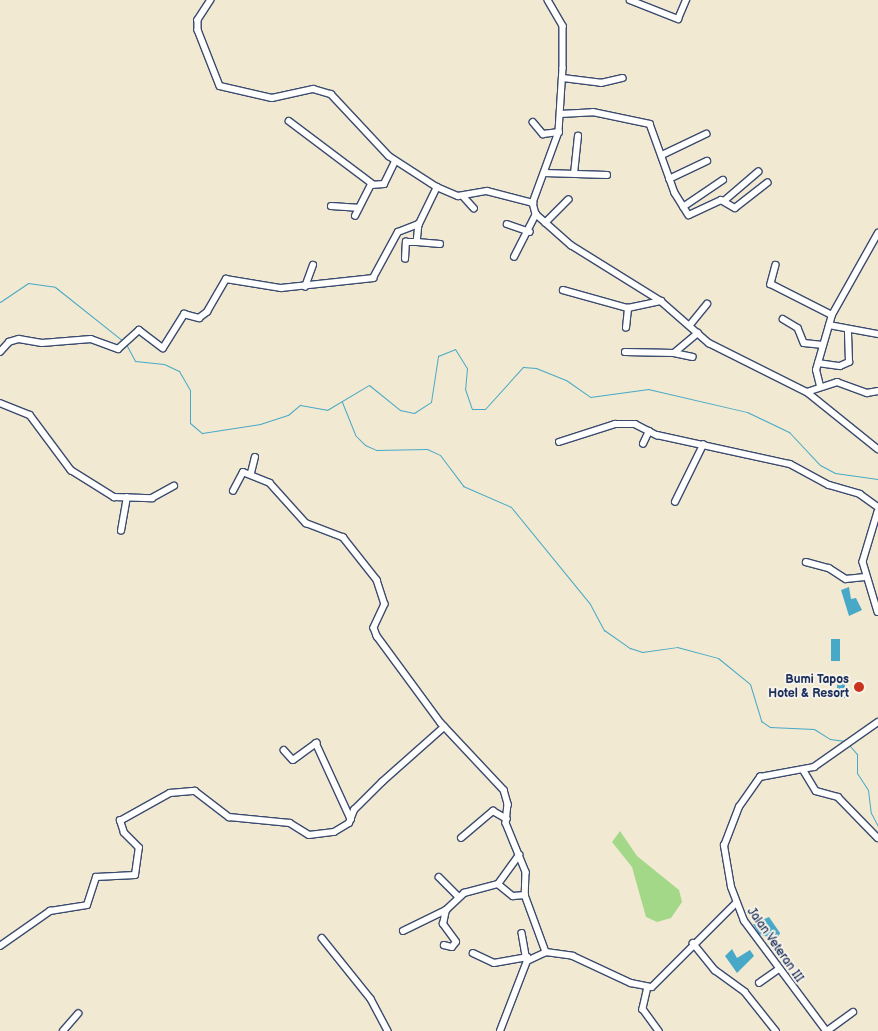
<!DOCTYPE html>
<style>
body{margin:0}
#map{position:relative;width:878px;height:1031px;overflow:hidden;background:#f1e9d1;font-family:"Balsamiq Sans",sans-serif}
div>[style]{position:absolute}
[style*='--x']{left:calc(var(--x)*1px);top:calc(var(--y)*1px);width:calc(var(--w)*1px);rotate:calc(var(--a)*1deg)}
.green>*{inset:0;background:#a3d889}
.water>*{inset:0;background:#47a9c7;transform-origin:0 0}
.stream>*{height:1px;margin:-0.5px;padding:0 0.5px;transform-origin:0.5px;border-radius:0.5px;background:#47a9c7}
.roads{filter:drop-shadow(1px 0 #3b4b6f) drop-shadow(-1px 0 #3b4b6f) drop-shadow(0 1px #3b4b6f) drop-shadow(0 -1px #3b4b6f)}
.street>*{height:5.5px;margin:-2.75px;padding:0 2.75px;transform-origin:2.75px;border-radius:2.75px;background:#fff}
.dots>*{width:14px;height:14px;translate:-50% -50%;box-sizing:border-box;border:2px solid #f7f3e8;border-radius:50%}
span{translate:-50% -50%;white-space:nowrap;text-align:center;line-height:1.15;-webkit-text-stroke:4px #f7f3e8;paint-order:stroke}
.poi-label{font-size:12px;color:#1b2f5e;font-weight:700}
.right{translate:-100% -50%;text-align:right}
.street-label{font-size:12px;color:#1b2f5e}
</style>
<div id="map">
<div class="green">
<i style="clip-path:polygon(620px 831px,637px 856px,679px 890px,682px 902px,671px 918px,657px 922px,646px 917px,632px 867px,612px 842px)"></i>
</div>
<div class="water">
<i style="clip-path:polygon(849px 587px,851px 599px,856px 598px,862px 610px,849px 616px,841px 590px)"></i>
<i style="left:831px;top:639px;width:9px;height:22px"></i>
<i style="left:837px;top:678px;width:8px;height:20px"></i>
<i style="clip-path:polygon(769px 917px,780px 933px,777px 940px,759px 934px,753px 924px)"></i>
<i style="clip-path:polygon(732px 949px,737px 958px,750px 950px,754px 956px,737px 973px,725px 956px)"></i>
</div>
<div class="stream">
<i style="--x:0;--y:302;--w:34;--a:-34"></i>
<i style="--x:28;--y:283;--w:27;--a:8"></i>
<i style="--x:55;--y:287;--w:87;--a:38.5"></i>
<i style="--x:126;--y:344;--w:19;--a:62"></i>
<i style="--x:135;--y:361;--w:29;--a:6"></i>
<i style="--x:164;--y:364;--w:17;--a:25"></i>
<i style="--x:179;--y:371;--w:22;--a:60"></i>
<i style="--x:190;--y:390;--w:33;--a:90"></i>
<i style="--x:190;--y:423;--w:16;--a:40"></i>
<i style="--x:202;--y:433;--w:59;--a:-8.8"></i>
<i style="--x:260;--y:424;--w:29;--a:-18"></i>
<i style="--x:288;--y:415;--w:16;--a:-40"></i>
<i style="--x:300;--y:405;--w:27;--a:10"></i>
<i style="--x:327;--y:410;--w:49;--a:-30.8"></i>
<i style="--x:369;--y:385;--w:40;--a:39"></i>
<i style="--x:400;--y:410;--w:14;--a:12"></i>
<i style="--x:414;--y:413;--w:20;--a:-33"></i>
<i style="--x:431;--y:402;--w:47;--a:-81.3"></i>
<i style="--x:438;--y:356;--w:18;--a:-22"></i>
<i style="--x:455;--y:349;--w:22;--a:58"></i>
<i style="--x:467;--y:368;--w:21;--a:95"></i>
<i style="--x:465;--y:389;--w:21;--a:71"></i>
<i style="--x:472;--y:409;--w:13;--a:0"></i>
<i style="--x:485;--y:409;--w:57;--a:-47.9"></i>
<i style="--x:523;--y:367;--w:13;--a:4"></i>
<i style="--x:536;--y:368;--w:32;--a:22"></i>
<i style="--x:566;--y:380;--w:29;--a:35"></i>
<i style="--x:590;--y:397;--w:59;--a:-7.9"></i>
<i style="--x:648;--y:389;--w:102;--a:13.1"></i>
<i style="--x:747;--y:412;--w:47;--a:25.5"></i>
<i style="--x:789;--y:432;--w:45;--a:46.8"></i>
<i style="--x:820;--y:465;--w:17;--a:28"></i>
<i style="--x:835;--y:473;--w:43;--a:7.9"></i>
<i style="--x:342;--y:402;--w:35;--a:68"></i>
<i style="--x:355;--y:435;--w:14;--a:45"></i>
<i style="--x:365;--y:445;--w:12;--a:24"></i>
<i style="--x:376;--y:450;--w:51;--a:-1.1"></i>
<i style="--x:427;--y:449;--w:14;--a:25"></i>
<i style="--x:440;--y:455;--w:39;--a:53"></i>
<i style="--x:463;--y:486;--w:52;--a:23.6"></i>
<i style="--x:511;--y:507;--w:125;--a:50.8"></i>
<i style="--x:590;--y:604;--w:30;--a:62"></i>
<i style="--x:604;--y:630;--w:32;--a:35"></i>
<i style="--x:630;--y:648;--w:13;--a:18"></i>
<i style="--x:642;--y:652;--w:35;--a:-8"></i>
<i style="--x:677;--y:647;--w:42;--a:15"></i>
<i style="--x:718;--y:658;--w:41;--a:39.1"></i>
<i style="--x:750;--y:684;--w:39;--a:73"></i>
<i style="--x:761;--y:721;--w:11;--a:34"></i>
<i style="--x:770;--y:727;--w:44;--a:2.6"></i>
<i style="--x:814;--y:729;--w:19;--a:32"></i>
<i style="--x:830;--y:739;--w:15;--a:8"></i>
<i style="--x:850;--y:746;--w:11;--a:49"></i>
<i style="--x:857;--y:754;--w:19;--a:90"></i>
<i style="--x:857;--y:773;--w:20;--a:57"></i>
<i style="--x:868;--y:790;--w:23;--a:83"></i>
<i style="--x:871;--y:813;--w:15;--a:62"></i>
</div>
<div class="roads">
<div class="street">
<i style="--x:211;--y:0;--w:24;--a:123"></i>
<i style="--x:198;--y:20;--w:10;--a:90"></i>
<i style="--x:198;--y:30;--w:60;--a:68.6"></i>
<i style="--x:220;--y:86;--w:53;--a:13"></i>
<i style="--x:272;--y:98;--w:42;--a:-12.4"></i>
<i style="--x:313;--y:89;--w:19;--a:16"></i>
<i style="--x:331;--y:94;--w:85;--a:46.9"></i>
<i style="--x:389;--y:156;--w:57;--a:32.9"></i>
<i style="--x:548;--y:0;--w:30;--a:60"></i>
<i style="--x:563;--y:26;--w:42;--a:90"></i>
<i style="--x:563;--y:68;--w:64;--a:93.6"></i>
<i style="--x:559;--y:132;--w:76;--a:110.1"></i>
<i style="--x:533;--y:203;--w:11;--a:75"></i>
<i style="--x:536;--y:214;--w:47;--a:41.5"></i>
<i style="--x:571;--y:245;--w:106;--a:31.9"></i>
<i style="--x:661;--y:301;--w:64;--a:41.2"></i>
<i style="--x:709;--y:343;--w:110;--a:26.6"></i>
<i style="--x:807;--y:392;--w:91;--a:38.8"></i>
<i style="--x:630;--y:0;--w:52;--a:21.6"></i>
<i style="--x:678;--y:19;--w:21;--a:-67"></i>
<i style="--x:563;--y:78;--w:38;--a:7"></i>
<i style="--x:601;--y:83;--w:22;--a:-13"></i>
<i style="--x:560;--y:114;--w:33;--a:-3"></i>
<i style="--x:593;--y:112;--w:58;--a:11.9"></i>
<i style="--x:650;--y:124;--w:73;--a:70.1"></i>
<i style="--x:675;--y:193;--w:26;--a:58"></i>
<i style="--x:689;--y:215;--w:35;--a:-25"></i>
<i style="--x:721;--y:200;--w:16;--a:30"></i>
<i style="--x:735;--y:208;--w:41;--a:-38"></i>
<i style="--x:289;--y:121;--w:105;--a:36.9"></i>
<i style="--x:533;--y:122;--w:16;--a:50"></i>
<i style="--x:543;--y:134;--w:16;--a:-7"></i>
<i style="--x:662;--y:155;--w:49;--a:-25.5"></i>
<i style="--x:545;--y:173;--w:62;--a:1.8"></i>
<i style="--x:574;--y:174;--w:38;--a:-84"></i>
<i style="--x:669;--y:179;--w:42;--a:-25.3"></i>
<i style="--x:464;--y:197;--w:15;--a:48"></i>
<i style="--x:724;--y:201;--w:45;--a:-40.5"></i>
<i style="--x:331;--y:206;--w:26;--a:4"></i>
<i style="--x:683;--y:207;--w:48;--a:-34"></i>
<i style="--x:355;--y:216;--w:35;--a:-63"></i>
<i style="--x:371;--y:185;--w:13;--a:-4"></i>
<i style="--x:384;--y:184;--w:25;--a:-64"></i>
<i style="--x:545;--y:223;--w:33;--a:-45"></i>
<i style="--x:419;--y:224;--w:18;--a:96"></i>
<i style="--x:417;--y:242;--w:23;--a:5"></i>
<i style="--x:507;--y:224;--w:24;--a:19"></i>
<i style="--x:514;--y:257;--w:48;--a:-62.9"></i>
<i style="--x:405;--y:259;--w:17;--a:-87"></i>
<i style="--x:406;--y:242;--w:11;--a:0"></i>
<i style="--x:776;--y:265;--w:20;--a:105"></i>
<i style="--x:771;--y:284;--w:68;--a:26.9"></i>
<i style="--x:305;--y:287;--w:23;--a:-70"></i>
<i style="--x:563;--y:290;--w:67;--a:15.5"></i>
<i style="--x:628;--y:308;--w:34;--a:-12"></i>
<i style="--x:783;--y:319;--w:17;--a:31"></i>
<i style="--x:798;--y:328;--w:16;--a:68"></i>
<i style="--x:804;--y:343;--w:19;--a:6"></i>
<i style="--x:690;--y:325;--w:27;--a:-51"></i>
<i style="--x:829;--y:325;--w:50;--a:10.4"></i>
<i style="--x:626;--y:328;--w:20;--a:-84"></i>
<i style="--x:0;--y:352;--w:13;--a:-48"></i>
<i style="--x:9;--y:342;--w:10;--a:-17"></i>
<i style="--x:19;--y:339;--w:23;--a:10"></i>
<i style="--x:42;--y:343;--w:49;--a:-4.7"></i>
<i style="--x:91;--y:339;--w:29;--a:20"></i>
<i style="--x:118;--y:349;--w:28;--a:-42"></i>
<i style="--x:139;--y:330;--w:30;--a:37"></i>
<i style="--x:163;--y:348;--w:40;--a:-58"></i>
<i style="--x:184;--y:314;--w:16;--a:15"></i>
<i style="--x:199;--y:318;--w:10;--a:-37"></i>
<i style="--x:207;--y:312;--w:38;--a:-60"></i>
<i style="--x:226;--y:279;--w:56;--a:9.3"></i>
<i style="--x:281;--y:288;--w:93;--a:-6.2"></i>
<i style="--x:373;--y:278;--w:52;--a:-61.5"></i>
<i style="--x:398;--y:232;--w:22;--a:-21"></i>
<i style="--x:419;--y:224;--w:41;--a:-64.1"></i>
<i style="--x:437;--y:187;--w:23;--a:23"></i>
<i style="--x:458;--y:196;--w:29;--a:-10"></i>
<i style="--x:487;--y:191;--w:48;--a:14.6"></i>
<i style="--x:625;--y:352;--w:49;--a:1.2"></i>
<i style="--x:674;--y:353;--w:31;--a:-40"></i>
<i style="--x:674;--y:353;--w:19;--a:12"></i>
<i style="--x:818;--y:363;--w:22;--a:8"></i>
<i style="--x:840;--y:366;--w:10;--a:-24"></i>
<i style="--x:849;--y:362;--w:31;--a:-92"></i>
<i style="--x:820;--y:386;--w:16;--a:-104"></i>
<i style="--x:816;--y:370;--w:57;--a:-73.8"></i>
<i style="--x:832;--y:315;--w:94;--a:-60.7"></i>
<i style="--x:807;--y:392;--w:32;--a:-18"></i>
<i style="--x:837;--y:382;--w:32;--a:20"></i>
<i style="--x:867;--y:393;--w:11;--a:-10"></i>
<i style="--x:0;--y:403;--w:32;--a:22"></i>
<i style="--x:30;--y:415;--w:69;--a:53.3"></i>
<i style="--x:71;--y:470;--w:51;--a:32.1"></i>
<i style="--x:114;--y:497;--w:38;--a:2"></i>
<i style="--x:152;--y:498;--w:25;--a:-29"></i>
<i style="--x:559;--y:442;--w:59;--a:-17.8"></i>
<i style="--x:615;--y:424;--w:20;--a:0"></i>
<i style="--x:635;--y:424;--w:25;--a:27"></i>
<i style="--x:657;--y:435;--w:136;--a:12.3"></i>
<i style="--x:790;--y:464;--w:44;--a:28.3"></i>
<i style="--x:829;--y:485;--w:32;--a:16"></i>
<i style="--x:860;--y:494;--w:22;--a:36"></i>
<i style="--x:643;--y:444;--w:14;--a:-65"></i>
<i style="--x:251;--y:473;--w:16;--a:-76"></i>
<i style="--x:233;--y:491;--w:21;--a:-62"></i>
<i style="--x:243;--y:472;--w:29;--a:22"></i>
<i style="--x:270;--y:483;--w:54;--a:48"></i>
<i style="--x:306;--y:523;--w:40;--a:21"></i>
<i style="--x:343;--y:537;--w:55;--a:51.7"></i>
<i style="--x:377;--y:580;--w:25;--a:72"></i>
<i style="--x:385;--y:604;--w:26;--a:115"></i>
<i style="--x:374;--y:628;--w:9;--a:69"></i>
<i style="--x:377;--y:636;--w:108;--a:53.7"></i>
<i style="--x:441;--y:723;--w:92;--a:46.8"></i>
<i style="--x:504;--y:790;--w:15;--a:74"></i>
<i style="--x:508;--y:804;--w:19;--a:96"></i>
<i style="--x:506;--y:823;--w:53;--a:67.8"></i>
<i style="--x:526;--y:872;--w:23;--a:92"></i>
<i style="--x:525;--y:895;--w:61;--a:69.8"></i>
<i style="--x:675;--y:502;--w:64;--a:-63.8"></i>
<i style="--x:878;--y:512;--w:52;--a:106.7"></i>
<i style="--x:863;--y:562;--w:52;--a:73.3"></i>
<i style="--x:121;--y:531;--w:34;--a:-80"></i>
<i style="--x:806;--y:562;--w:24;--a:15"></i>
<i style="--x:829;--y:568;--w:20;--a:33"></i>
<i style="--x:846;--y:579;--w:19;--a:-6"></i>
<i style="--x:284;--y:750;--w:13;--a:48"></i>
<i style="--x:293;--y:760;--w:29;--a:-36"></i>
<i style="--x:316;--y:743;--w:84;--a:65.3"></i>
<i style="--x:804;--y:771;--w:23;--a:59"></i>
<i style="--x:816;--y:791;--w:23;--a:15"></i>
<i style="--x:838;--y:797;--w:57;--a:45.7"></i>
<i style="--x:461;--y:838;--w:42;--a:-40.2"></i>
<i style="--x:493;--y:811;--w:16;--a:30"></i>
<i style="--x:439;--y:877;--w:27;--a:45"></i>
<i style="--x:498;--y:884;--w:36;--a:-54"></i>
<i style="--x:403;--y:931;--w:48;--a:-26"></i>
<i style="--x:522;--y:933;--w:27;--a:80"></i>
<i style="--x:322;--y:938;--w:78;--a:51.2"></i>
<i style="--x:371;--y:999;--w:36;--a:62"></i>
<i style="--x:693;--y:943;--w:35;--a:51"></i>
<i style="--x:715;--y:970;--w:37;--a:36"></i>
<i style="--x:745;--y:992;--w:50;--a:51.5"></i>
<i style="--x:444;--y:945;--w:8;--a:14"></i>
<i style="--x:452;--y:947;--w:6;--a:-51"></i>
<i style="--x:456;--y:942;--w:22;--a:-126"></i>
<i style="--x:443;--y:924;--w:14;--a:-78"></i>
<i style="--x:446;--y:910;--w:25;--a:-43"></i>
<i style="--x:464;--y:893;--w:35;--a:-15"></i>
<i style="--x:498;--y:884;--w:19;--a:39"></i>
<i style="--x:513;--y:896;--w:12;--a:-5"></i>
<i style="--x:0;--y:946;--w:61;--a:-35"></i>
<i style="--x:50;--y:911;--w:37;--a:-9"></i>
<i style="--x:87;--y:905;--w:29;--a:-72"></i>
<i style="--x:96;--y:877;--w:39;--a:-3"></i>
<i style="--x:135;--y:875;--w:27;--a:-82"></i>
<i style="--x:139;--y:848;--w:21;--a:-135"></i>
<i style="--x:124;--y:833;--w:13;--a:-108"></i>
<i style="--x:120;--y:821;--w:57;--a:-29.2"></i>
<i style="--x:170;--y:793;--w:25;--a:-5"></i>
<i style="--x:195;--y:791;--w:43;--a:37.4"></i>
<i style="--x:229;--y:817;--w:61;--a:5.6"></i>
<i style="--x:290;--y:823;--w:22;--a:32"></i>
<i style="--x:309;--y:835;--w:25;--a:-7"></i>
<i style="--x:334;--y:832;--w:17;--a:-31"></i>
<i style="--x:349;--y:823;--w:14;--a:-69"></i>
<i style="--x:354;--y:810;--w:40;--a:-45"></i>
<i style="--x:382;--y:782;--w:83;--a:-41.6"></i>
<i style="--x:473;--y:953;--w:23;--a:25"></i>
<i style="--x:494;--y:963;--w:34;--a:-10"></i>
<i style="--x:759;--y:983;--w:24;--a:-35"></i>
<i style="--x:648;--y:987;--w:23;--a:103"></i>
<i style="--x:643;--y:1009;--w:27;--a:54"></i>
<i style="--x:63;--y:1031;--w:23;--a:-49"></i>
<i style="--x:500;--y:1031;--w:75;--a:-68.9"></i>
<i style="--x:527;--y:961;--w:21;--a:-25"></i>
<i style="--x:546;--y:952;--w:27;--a:8"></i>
<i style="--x:573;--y:956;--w:64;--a:25"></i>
<i style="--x:631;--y:983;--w:21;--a:11"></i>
<i style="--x:652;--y:987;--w:117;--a:-45"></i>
<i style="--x:826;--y:1031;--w:137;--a:-126.7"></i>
<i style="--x:744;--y:921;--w:36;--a:-111"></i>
<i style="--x:731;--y:887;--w:42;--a:-99.7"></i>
<i style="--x:724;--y:846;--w:42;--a:-69"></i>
<i style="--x:739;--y:807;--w:37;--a:-55"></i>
<i style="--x:760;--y:777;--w:55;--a:-10.5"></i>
<i style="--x:814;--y:767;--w:78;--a:-35.1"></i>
<i style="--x:827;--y:1031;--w:32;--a:-36"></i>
</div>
</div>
<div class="dots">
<i style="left:859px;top:687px;background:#c8321e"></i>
</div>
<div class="poi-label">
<span class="right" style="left:849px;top:687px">Bumi Tapos<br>Hotel &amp; Resort</span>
</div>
<div class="street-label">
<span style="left:775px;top:945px;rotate:55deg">Jalan Veteran III</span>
</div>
</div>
